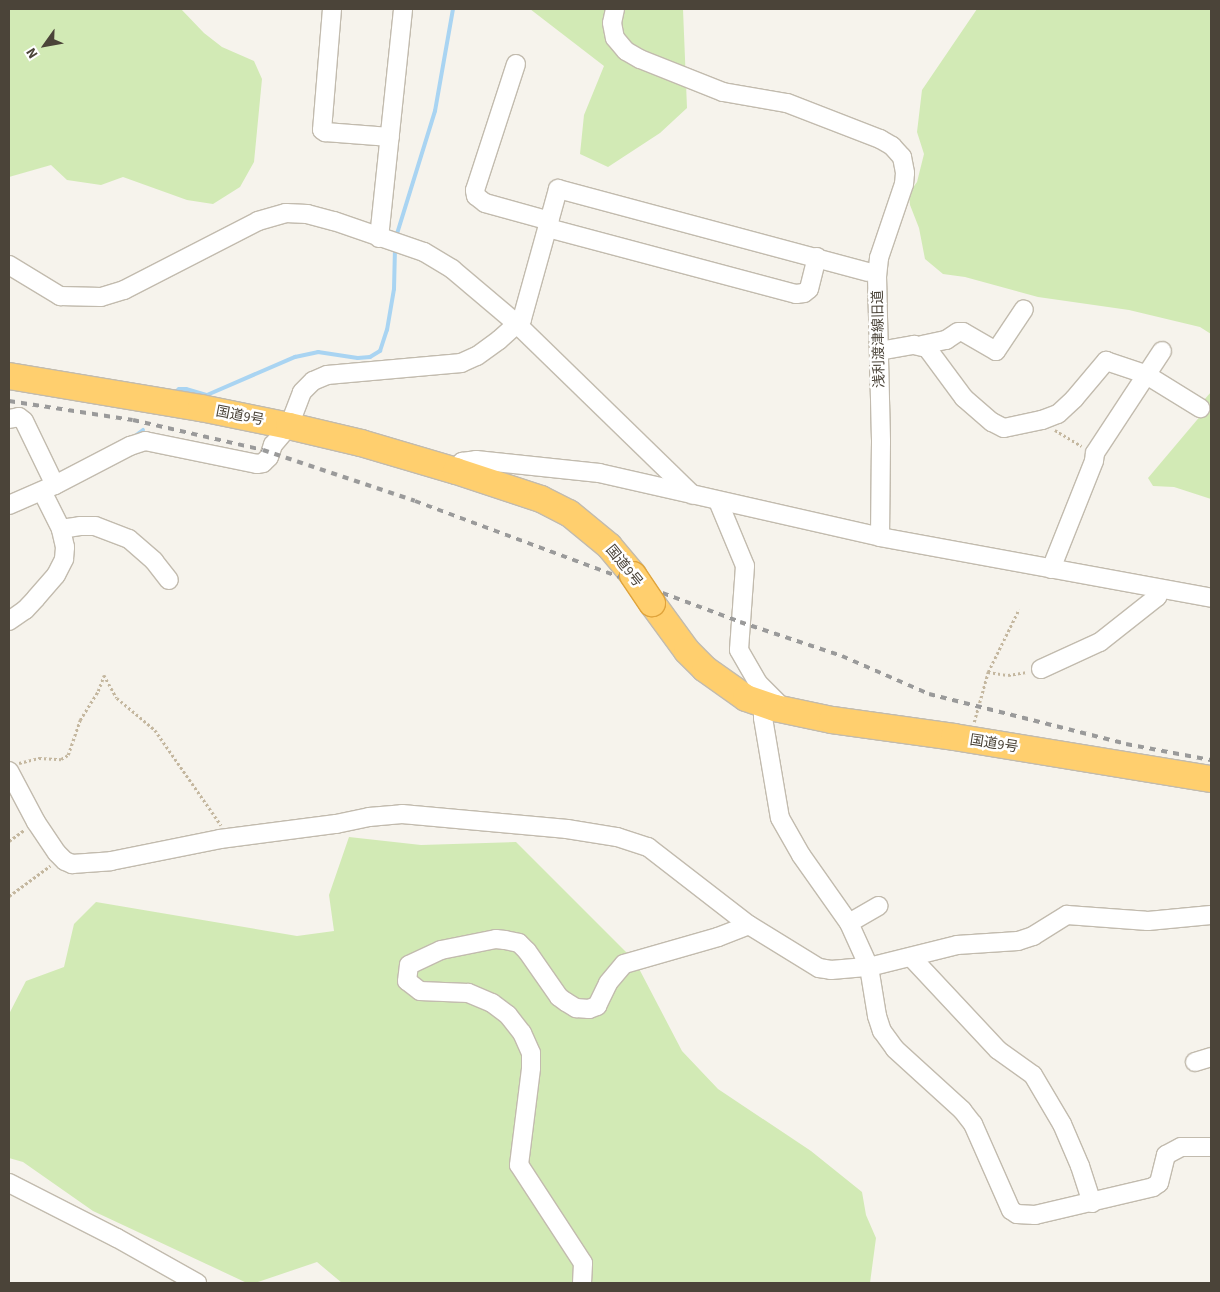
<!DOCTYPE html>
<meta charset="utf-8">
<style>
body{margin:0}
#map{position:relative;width:1220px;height:1292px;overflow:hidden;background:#f6f3ec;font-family:"Source Sans 3","Noto Sans JP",sans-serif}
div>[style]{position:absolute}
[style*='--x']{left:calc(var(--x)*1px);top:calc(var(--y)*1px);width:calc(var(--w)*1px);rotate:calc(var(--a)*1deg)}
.green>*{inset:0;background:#d2eab5}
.stream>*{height:4px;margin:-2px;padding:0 2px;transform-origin:2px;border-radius:2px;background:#a9d4f2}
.path>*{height:2.5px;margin-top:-1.25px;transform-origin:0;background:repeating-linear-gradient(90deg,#c4b79f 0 2.5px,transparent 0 5px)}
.roads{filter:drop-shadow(1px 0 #c2bbae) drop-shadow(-1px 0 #c2bbae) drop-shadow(0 1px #c2bbae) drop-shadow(0 -1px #c2bbae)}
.minor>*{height:18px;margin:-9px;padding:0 9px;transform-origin:9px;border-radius:9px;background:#fff}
.highway>*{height:26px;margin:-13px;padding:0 13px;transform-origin:13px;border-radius:13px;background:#ffcf6e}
.rail>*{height:4px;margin-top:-2px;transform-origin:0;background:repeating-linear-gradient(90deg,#9a9a9a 0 6px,transparent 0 12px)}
.bridges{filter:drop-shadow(1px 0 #e0a43c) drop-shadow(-1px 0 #e0a43c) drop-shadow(0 1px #e0a43c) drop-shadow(0 -1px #e0a43c)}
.highway-bridge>*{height:26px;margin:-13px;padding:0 13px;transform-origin:13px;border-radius:13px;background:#ffcf6e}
span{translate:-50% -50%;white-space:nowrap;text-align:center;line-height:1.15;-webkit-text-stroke:5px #fff;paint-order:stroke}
.street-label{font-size:14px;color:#4b4439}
.frame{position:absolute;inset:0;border:10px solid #4b4439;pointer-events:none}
.north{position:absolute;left:20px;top:20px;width:50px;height:50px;-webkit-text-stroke:4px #fff;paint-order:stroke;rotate:238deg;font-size:14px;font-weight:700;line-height:20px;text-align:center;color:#4b4439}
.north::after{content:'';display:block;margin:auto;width:18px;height:22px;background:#4b4439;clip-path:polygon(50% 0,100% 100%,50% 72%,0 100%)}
</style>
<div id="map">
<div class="green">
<i style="clip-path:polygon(9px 9px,181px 9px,204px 33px,222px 47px,254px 61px,262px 79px,254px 162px,240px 187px,213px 204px,187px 200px,123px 177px,101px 185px,67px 180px,51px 165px,9px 177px)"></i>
<i style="clip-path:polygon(530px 9px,683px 9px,687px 108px,660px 133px,608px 167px,580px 154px,584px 115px,604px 66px)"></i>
<i style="clip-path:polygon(977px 9px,1211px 9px,1211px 334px,1200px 327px,1129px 310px,1038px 297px,965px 277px,943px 274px,925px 259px,919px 228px,910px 205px,909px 193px,917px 182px,924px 154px,917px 132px,922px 90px)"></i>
<i style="clip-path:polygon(1211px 392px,1211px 499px,1174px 487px,1153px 486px,1148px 478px,1202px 414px,1204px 400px)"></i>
<i style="clip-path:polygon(349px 837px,421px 845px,516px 842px,635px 961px,682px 1051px,718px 1089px,811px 1151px,862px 1192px,866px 1215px,876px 1238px,870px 1283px,342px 1283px,317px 1262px,255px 1283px,247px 1283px,93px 1211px,23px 1162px,9px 1158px,9px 1014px,26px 981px,64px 967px,74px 924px,96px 902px,297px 936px,334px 931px,329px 895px)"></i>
</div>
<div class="stream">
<i style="--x:396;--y:237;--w:132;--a:-72.8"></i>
<i style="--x:435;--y:111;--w:104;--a:-80"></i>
<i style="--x:174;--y:393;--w:6;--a:-39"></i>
<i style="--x:179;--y:389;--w:7;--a:0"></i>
<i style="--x:186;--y:389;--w:22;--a:16"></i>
<i style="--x:207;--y:395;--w:96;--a:-23.4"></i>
<i style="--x:295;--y:357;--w:24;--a:-12"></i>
<i style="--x:318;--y:352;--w:40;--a:8.5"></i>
<i style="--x:358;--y:358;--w:12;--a:-5"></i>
<i style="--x:370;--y:357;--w:12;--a:-31"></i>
<i style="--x:380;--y:351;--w:22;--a:-72"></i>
<i style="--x:387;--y:330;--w:42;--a:-80.3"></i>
<i style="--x:394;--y:289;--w:41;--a:-88.6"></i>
<i style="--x:135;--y:436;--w:10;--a:-37"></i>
</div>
<div class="path">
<i style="--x:1055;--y:430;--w:31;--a:31"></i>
<i style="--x:988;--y:672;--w:70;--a:-63.8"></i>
<i style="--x:974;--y:722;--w:52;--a:-74.4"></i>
<i style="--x:988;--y:672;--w:20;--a:9"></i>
<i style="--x:1008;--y:675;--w:20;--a:-9"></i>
<i style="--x:19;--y:763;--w:21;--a:-14"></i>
<i style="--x:39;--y:758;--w:22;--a:3"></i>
<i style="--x:61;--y:759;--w:8;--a:-30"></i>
<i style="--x:68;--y:755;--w:37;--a:-71"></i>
<i style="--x:80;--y:720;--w:34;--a:-58"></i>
<i style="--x:98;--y:691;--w:17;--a:-69"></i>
<i style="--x:104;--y:675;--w:26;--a:61"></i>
<i style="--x:117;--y:698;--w:50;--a:40.1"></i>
<i style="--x:155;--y:730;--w:116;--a:55.2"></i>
<i style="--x:9;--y:841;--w:19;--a:-36"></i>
<i style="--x:9;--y:896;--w:51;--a:-36.2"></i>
</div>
<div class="roads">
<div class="minor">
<i style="--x:332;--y:9;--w:121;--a:94.7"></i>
<i style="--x:322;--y:130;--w:4;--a:34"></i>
<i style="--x:325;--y:132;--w:65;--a:4.4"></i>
<i style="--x:615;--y:9;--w:14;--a:102"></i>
<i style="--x:612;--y:23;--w:15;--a:79"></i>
<i style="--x:615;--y:38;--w:17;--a:50"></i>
<i style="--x:626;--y:51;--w:16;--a:30"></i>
<i style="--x:640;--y:59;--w:89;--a:21.7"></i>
<i style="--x:723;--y:92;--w:65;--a:9.8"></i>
<i style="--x:787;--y:103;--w:100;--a:21.2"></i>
<i style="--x:880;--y:139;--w:14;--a:30"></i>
<i style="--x:892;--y:146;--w:15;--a:48"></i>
<i style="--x:902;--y:157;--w:16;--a:79"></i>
<i style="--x:905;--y:173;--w:11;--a:95"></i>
<i style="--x:904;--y:184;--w:78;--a:108.7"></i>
<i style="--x:879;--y:258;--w:18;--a:96"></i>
<i style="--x:877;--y:276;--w:166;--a:88.6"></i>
<i style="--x:881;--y:442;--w:95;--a:90.6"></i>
<i style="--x:516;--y:64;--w:133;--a:108"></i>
<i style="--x:475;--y:190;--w:6;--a:81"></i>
<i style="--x:476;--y:196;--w:11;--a:38"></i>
<i style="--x:485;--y:203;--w:67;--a:15.5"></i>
<i style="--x:548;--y:228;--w:257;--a:14.9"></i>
<i style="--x:796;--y:294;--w:8;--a:-7"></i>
<i style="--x:804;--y:293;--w:6;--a:-39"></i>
<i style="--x:809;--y:289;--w:33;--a:-76"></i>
<i style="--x:379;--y:238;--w:230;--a:-84"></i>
<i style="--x:9;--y:265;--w:60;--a:31.3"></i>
<i style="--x:60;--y:296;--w:41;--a:1.4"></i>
<i style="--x:101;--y:297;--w:24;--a:-17"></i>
<i style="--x:124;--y:290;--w:151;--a:-27.2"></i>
<i style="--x:258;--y:221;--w:29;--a:-16"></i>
<i style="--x:286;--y:213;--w:21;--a:3"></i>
<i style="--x:307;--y:214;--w:28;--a:15"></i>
<i style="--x:334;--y:221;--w:95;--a:19"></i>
<i style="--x:424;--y:252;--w:33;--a:31"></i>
<i style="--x:452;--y:269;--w:85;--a:40.2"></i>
<i style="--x:517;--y:324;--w:245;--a:44.2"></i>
<i style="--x:922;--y:345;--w:25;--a:-12"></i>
<i style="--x:946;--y:340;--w:14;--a:-34"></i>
<i style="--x:958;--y:332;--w:5;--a:0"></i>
<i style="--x:963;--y:332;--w:38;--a:30"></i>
<i style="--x:996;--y:351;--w:50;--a:-56.3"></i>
<i style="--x:879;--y:351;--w:36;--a:-10"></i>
<i style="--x:914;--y:345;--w:13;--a:13"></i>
<i style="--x:927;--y:348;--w:62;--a:53.5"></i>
<i style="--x:964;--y:398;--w:37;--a:41"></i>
<i style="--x:992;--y:422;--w:13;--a:27"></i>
<i style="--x:1004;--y:428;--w:39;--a:-12"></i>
<i style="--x:1042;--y:420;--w:17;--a:-21"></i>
<i style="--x:1058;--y:414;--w:22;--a:-43"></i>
<i style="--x:1074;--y:399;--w:50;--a:-49.9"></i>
<i style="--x:1106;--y:361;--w:41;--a:18.4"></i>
<i style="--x:1145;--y:374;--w:65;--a:31.7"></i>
<i style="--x:9;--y:419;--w:10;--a:-11"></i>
<i style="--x:19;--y:417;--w:6;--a:39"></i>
<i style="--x:24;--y:421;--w:71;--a:64.2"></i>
<i style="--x:456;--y:471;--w:11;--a:-56"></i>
<i style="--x:462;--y:462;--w:14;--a:-8"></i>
<i style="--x:476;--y:460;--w:124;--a:6"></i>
<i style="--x:599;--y:473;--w:288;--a:12.8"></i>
<i style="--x:880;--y:537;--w:337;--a:10.4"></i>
<i style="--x:718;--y:501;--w:70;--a:67.4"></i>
<i style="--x:745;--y:566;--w:84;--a:94.1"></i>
<i style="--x:739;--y:650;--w:38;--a:60"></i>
<i style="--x:758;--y:683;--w:34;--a:45"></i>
<i style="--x:9;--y:505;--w:50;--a:-23.5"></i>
<i style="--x:55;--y:485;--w:85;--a:-27.5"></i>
<i style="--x:130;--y:446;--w:16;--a:-18"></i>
<i style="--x:145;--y:441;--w:114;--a:11.6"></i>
<i style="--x:257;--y:464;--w:6;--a:-9"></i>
<i style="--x:263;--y:463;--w:8;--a:-45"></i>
<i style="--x:269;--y:457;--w:13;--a:-72"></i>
<i style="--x:273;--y:445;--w:25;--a:-50"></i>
<i style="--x:289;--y:426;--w:36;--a:-69"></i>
<i style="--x:302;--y:392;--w:16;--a:-45"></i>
<i style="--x:313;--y:381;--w:15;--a:-23"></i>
<i style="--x:327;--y:375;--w:135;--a:-5.1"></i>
<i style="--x:461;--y:363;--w:17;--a:-24"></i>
<i style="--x:477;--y:356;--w:27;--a:-36"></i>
<i style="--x:499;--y:340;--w:31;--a:-42"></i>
<i style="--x:522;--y:319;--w:135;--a:-74.5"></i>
<i style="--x:558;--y:189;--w:321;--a:15"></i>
<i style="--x:61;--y:529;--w:19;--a:-9"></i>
<i style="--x:80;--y:526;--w:15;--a:0"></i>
<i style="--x:95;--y:526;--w:36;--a:21"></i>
<i style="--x:129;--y:539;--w:33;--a:41"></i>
<i style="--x:154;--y:561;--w:24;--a:52"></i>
<i style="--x:1051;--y:569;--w:116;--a:-68.3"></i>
<i style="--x:1094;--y:461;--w:8;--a:-83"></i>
<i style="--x:1095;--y:453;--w:122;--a:-56.7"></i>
<i style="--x:9;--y:621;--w:19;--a:-35"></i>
<i style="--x:25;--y:610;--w:16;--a:-47"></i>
<i style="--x:36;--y:598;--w:30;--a:-49"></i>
<i style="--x:56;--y:575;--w:18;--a:-63"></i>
<i style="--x:64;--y:559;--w:12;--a:-85"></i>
<i style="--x:65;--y:547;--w:18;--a:-103"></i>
<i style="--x:61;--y:529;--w:42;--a:-116.6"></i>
<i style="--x:1041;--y:669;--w:65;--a:-24.6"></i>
<i style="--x:1100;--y:642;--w:73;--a:-38.3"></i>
<i style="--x:1157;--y:597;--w:9;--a:-63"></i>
<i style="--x:763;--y:704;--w:14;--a:90"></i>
<i style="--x:763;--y:718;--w:101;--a:80.4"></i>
<i style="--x:780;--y:818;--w:43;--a:60.4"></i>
<i style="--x:801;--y:855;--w:83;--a:54.8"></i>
<i style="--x:849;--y:923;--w:48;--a:65.6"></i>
<i style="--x:869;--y:967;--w:50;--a:80.7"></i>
<i style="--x:877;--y:1016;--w:16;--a:72"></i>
<i style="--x:882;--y:1031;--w:22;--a:54"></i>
<i style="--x:895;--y:1049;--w:91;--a:42.3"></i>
<i style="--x:962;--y:1110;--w:18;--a:52"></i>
<i style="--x:973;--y:1124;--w:94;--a:66.2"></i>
<i style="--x:1011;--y:1210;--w:7;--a:34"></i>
<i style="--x:1017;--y:1214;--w:18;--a:3"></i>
<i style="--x:1035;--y:1215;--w:121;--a:-13.3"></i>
<i style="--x:1153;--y:1187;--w:7;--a:-34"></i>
<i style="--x:1159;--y:1183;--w:29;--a:-76"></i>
<i style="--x:1166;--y:1155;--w:17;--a:-28"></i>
<i style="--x:1181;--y:1147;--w:30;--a:0"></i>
<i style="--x:9;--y:771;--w:58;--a:62.1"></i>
<i style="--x:36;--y:822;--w:37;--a:56"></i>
<i style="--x:57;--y:853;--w:11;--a:45"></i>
<i style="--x:65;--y:861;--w:8;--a:23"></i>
<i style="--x:72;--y:864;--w:39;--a:-4"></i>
<i style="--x:111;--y:861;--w:111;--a:-11.4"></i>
<i style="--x:220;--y:839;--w:117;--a:-7.4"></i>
<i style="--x:336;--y:824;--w:34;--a:-12"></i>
<i style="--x:369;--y:817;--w:33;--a:-5"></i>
<i style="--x:402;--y:814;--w:166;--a:5.2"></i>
<i style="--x:567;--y:829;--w:51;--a:9.1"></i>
<i style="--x:617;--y:837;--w:33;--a:18"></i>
<i style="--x:648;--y:847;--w:128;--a:37.7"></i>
<i style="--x:749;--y:925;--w:82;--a:31.6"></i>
<i style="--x:819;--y:968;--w:12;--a:9"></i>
<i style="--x:831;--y:970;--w:38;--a:-5"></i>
<i style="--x:869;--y:967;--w:91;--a:-14"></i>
<i style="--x:957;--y:945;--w:61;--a:-3.8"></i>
<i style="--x:1018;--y:941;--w:16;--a:-18"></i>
<i style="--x:1033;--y:936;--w:40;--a:-32"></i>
<i style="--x:1067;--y:915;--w:81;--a:4.2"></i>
<i style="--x:1148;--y:921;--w:63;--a:-5.4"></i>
<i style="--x:849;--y:923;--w:34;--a:-30"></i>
<i style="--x:911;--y:957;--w:127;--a:46.9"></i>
<i style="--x:998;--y:1050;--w:43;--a:35.5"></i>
<i style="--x:1033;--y:1075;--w:57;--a:59.4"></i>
<i style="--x:1062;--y:1124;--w:46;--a:66.8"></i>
<i style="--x:1080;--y:1166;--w:39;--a:72"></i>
<i style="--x:1195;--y:1062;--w:17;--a:-17"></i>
<i style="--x:9;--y:1183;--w:121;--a:27"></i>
<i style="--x:117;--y:1238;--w:92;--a:29.4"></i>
<i style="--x:582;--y:1283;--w:20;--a:-87"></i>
<i style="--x:583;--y:1263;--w:117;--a:-123.1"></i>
<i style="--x:519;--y:1165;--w:98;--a:-82.9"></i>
<i style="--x:531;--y:1068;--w:15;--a:-90"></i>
<i style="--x:531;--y:1053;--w:22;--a:-114"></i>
<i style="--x:522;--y:1033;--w:23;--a:-128"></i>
<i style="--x:508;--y:1015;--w:20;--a:-143"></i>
<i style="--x:492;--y:1003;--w:26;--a:-157"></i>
<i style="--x:468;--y:993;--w:48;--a:-177.6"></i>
<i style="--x:420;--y:991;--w:16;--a:-142"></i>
<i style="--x:407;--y:981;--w:16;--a:-83"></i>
<i style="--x:409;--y:965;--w:35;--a:-25"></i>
<i style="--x:441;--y:950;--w:56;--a:-11.3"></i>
<i style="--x:496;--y:939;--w:9;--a:6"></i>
<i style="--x:505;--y:940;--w:14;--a:12"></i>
<i style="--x:519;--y:943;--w:11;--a:45"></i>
<i style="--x:527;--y:951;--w:56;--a:55.2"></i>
<i style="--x:559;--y:997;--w:9;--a:36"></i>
<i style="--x:566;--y:1002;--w:12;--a:31"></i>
<i style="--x:576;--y:1008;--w:13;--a:4"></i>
<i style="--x:589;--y:1009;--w:9;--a:-21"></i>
<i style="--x:597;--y:1006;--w:25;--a:-64"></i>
<i style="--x:608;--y:983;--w:25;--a:-50"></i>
<i style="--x:624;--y:964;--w:98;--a:-16"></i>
<i style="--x:718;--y:937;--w:33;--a:-21"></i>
</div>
<div class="highway">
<i style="--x:9;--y:376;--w:195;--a:9.5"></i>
<i style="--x:201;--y:408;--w:90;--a:11.6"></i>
<i style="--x:289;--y:426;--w:74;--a:13.3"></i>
<i style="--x:361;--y:443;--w:99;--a:16.4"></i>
<i style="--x:456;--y:471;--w:89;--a:18.2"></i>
<i style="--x:541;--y:499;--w:31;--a:27"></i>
<i style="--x:569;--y:513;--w:52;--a:39.5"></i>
<i style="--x:609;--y:546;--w:38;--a:50"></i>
<i style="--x:652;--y:603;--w:59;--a:53.9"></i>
<i style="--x:687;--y:651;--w:25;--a:45"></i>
<i style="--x:705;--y:669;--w:50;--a:35.3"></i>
<i style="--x:746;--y:698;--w:31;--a:19"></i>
<i style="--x:775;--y:708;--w:58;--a:11.9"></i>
<i style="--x:832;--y:720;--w:123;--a:7.9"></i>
<i style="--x:954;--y:737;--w:260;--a:9.3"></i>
</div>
</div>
<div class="rail">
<i style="--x:9;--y:401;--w:125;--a:8.7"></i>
<i style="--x:133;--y:420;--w:133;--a:13"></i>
<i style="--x:263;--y:450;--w:160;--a:18.5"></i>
<i style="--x:415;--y:501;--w:347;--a:20.4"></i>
<i style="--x:740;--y:622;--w:108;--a:18.4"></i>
<i style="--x:842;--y:656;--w:95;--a:23.6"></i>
<i style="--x:929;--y:694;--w:203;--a:14.2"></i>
<i style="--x:1126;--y:744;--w:86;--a:10.7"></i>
</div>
<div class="bridges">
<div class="highway-bridge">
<i style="--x:633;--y:575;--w:34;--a:56"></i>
</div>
</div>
<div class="street-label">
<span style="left:879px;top:339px;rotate:-91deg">浅利渡津線旧道</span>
<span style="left:240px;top:416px;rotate:11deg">国道9号</span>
<span style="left:624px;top:566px;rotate:51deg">国道9号</span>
<span style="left:994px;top:744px;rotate:9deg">国道9号</span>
</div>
<div class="frame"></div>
<div class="north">N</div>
</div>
